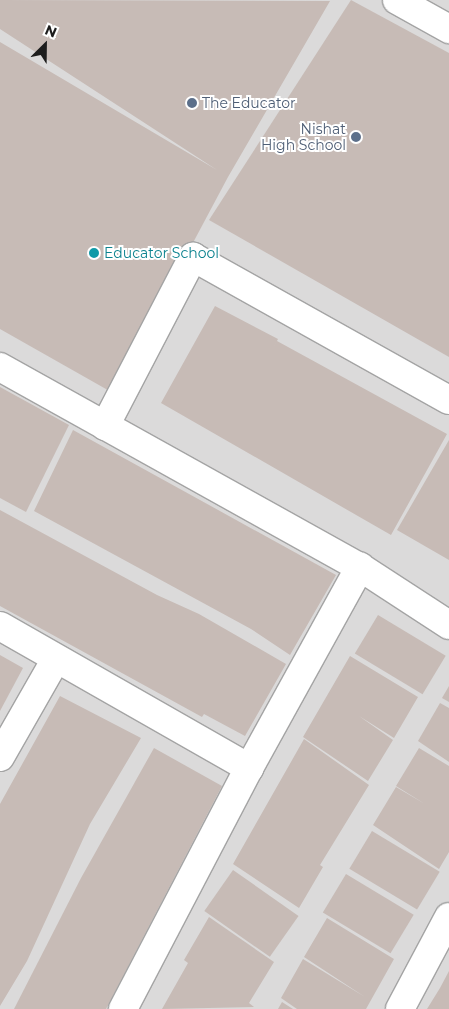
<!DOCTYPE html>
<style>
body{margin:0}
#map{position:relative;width:449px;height:1009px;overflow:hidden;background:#efe9e3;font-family:Montserrat,sans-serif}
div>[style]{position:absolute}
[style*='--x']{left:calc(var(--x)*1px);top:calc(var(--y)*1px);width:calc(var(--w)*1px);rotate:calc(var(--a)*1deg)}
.residential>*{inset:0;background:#dbdada;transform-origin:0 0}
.building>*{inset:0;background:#c7bbb6;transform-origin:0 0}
.roads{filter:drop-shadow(1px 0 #a4a4a4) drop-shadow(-1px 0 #a4a4a4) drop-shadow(0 1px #a4a4a4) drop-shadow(0 -1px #a4a4a4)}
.street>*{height:28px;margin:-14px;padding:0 14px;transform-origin:14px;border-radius:14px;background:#fff}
.dots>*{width:14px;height:14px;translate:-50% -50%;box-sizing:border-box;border:2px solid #fff;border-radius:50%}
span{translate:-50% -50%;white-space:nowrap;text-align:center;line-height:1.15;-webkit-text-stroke:4px #fff;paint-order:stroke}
.service-label{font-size:14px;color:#4e5e75}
.left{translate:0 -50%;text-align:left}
.right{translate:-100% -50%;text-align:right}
.culture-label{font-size:14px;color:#0d838f}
.north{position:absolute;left:20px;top:20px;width:50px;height:50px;-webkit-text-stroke:4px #fff;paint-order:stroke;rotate:23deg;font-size:14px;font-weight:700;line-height:20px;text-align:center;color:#1d1d1d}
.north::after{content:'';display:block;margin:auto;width:18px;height:22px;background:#1d1d1d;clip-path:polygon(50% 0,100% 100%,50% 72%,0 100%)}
</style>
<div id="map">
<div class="residential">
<i style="left:0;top:0;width:449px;height:1009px"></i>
</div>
<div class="building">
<i style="clip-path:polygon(0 0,330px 1px,228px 177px,113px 393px,0 329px,0 42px,217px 170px,0 29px)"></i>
<i style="clip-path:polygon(351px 0,449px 53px,449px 357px,209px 220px)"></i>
<i style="clip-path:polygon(215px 306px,278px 339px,274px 347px,277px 341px,447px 434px,391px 535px,161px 403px)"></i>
<i style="clip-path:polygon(0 387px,69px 425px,26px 512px,0 498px)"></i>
<i style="clip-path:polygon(73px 430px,336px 575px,290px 655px,251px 629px,34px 511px)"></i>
<i style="clip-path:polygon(449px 440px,449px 560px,397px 530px)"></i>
<i style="clip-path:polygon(0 510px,157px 595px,199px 614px,286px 664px,245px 736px,204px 714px,202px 717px,0 606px)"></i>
<i style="left:378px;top:615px;width:79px;height:45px;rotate:31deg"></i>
<i style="clip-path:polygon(0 655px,23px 668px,0 711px)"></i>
<i style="clip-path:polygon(350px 656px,418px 697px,394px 738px,359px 716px,393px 740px,368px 781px,303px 737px)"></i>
<i style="clip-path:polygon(449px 686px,449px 702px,442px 698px)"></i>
<i style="clip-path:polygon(60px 696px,141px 738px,90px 824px,27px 961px,0 1006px,0 804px)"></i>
<i style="clip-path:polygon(440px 703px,449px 708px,449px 762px,418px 741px)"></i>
<i style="clip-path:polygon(304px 739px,369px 785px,320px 865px,323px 867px,299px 908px,233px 864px)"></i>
<i style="clip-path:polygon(154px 748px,222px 786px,106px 1009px,14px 1009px,81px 878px)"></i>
<i style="clip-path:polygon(419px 748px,449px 766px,449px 852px,439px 869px,373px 825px,396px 787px,425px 804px,396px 786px)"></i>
<i style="left:372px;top:831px;width:79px;height:44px;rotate:31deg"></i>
<i style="left:233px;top:870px;width:80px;height:50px;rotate:35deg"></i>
<i style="left:346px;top:874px;width:79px;height:45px;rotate:31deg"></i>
<i style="clip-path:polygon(209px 917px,274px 962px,249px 1003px,254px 1007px,162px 1009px,188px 963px,184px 960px)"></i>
<i style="clip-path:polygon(327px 918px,394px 959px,366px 1009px,297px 1009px,281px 998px,303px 959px,365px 997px,304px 957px)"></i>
<i style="clip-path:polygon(449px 971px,449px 1009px,427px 1009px,440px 988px)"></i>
<i style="clip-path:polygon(282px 1002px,293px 1009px,278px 1009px)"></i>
</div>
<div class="roads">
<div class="street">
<i style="--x:397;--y:0;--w:60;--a:29.1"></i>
<i style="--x:0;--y:367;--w:412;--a:29.1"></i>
<i style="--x:360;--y:567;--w:106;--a:33.1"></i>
<i style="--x:105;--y:426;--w:191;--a:-62.5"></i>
<i style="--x:193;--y:257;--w:293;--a:29.2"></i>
<i style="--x:0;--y:626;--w:287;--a:29.7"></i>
<i style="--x:0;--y:757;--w:113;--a:-60.3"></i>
<i style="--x:123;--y:1009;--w:272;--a:-62.4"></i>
<i style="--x:249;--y:768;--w:230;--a:-61.1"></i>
<i style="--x:400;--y:1009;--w:104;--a:-62"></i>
</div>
</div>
<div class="dots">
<i style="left:192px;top:103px;background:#5c6f8a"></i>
<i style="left:356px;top:137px;background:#5c6f8a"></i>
<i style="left:94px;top:253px;background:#0f9aa8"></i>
</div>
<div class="service-label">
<span class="left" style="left:202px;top:103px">The Educator</span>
<span class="right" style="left:346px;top:137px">Nishat<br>High School</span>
</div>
<div class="culture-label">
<span class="left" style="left:104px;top:253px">Educator School</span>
</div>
<div class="north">N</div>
</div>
